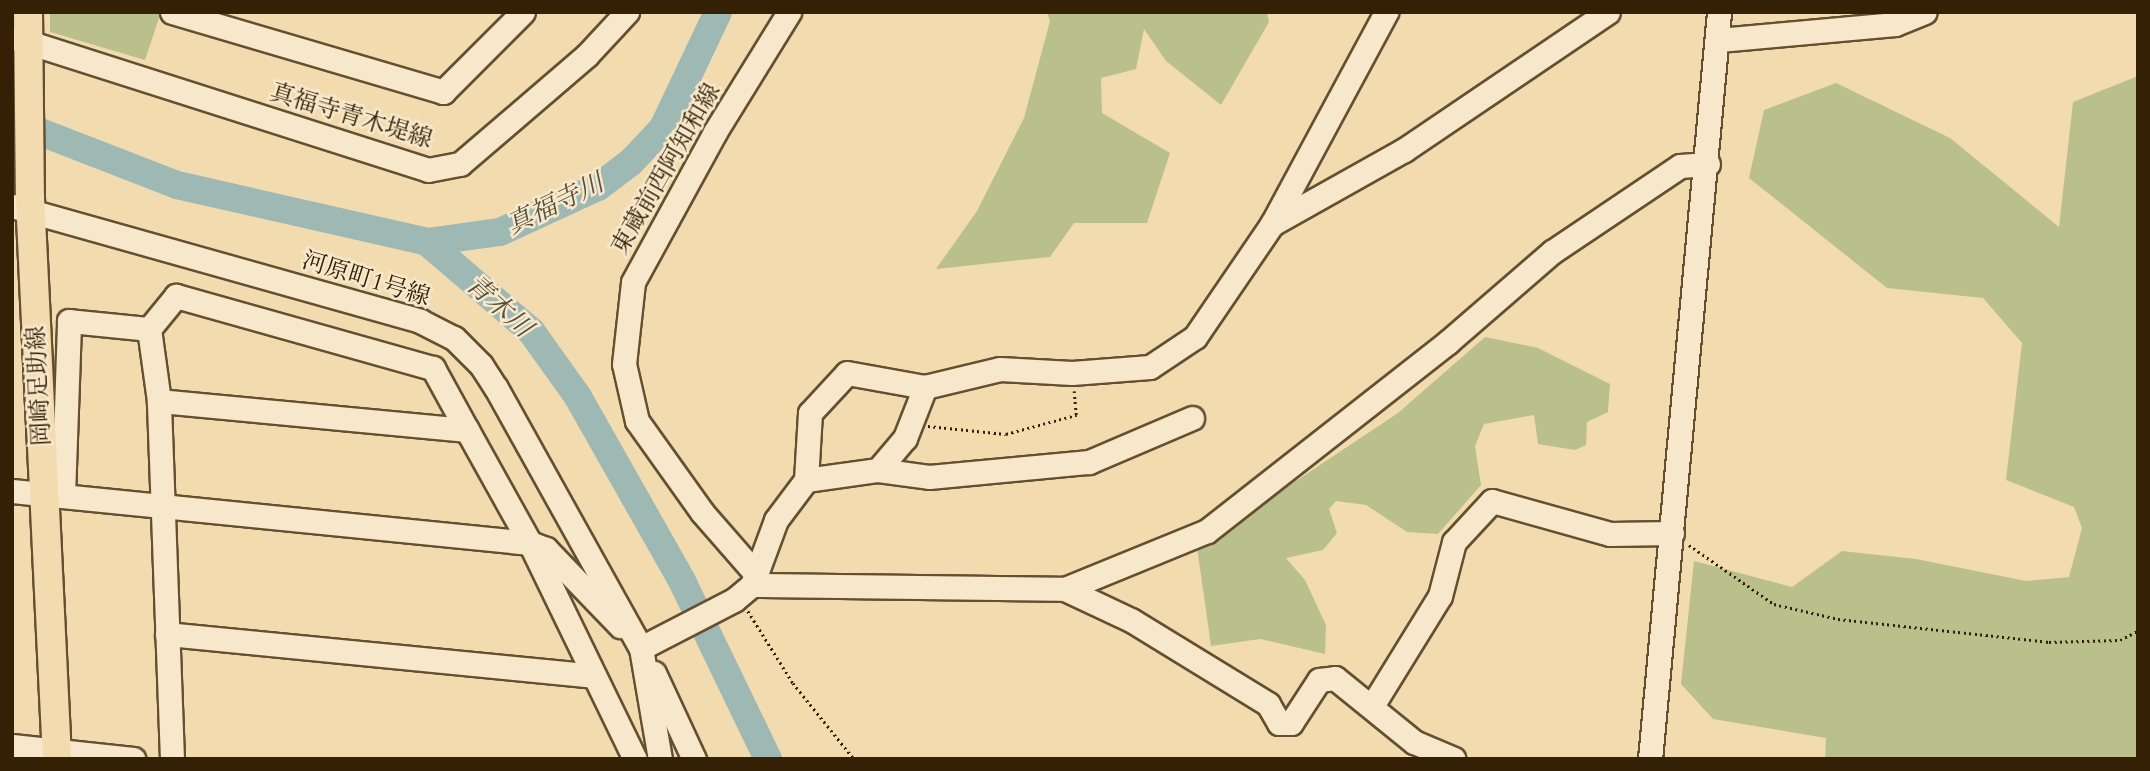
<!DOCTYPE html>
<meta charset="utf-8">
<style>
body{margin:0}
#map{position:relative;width:2150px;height:771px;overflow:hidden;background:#f2dbaf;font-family:Cardo,"Noto Serif JP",serif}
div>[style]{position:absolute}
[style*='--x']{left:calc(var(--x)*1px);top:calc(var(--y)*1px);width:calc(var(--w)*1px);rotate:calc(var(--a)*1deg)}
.green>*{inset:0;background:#bac08b}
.river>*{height:28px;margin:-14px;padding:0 14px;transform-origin:14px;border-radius:14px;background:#9eb9b4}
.path>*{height:2.5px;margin-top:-1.25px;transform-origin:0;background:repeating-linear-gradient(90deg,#342105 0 2px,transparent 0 5.5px)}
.roads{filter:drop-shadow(2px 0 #645030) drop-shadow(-2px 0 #645030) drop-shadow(0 2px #645030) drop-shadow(0 -2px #645030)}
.minor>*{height:23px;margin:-11.5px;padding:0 11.5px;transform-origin:11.5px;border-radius:11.5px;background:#f7e8cb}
.major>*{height:28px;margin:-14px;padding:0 14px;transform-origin:14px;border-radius:14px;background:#f2dbaf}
span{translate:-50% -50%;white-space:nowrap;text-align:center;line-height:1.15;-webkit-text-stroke:5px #f7e8cb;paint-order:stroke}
.street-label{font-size:24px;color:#342105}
.water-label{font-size:26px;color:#544f3a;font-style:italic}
.frame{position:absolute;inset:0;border:14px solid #342105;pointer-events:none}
</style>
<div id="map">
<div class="green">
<i style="clip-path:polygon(50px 12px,161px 12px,145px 60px,50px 32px)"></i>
<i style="clip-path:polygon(1047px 12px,1267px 12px,1269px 22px,1221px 105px,1166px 61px,1144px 29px,1136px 69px,1101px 78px,1102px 113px,1170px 153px,1147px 223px,1074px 223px,1050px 257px,936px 269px,977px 211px,1024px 118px,1050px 21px)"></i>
<i style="clip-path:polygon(2138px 76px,2138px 759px,1825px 759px,1826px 738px,1713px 719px,1681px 684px,1694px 561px,1792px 587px,1842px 551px,1916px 559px,2026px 581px,2069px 577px,2082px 528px,2074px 507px,2006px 480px,2022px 343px,1983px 298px,1887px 288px,1749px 178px,1764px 110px,1836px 83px,1950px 138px,2059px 227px,2073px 102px)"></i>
<i style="clip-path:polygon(1485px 337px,1538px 348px,1610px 384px,1608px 412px,1587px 422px,1586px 445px,1575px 450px,1538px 444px,1534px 415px,1484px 424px,1475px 446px,1481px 485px,1438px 534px,1407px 532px,1366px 505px,1336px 501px,1329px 509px,1337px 533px,1323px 550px,1286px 558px,1305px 580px,1326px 625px,1325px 654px,1260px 639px,1211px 646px,1197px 547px,1398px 413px)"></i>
</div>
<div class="river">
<i style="--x:12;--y:121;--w:177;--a:21.2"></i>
<i style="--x:177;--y:185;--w:256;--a:12.8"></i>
<i style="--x:427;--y:242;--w:137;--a:40.6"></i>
<i style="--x:531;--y:331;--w:81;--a:54.5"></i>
<i style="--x:578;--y:397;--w:211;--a:60.5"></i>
<i style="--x:682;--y:581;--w:198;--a:64.2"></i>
<i style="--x:427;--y:242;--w:74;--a:-7.8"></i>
<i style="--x:500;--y:232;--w:108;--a:-24.7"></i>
<i style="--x:598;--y:187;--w:41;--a:-37.1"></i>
<i style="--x:631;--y:162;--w:47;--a:-46.7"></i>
<i style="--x:663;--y:128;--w:128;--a:-64.6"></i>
</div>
<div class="path">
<i style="--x:928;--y:426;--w:78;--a:5.9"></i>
<i style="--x:1006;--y:434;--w:73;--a:-15.2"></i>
<i style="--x:1076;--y:415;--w:24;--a:-95"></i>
<i style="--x:1689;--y:545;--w:103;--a:34.8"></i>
<i style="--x:1774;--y:604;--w:66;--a:13.2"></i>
<i style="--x:1838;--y:619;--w:212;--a:6.2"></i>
<i style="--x:2049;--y:642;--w:71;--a:-1.6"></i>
<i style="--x:2120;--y:640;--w:20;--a:-27"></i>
<i style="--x:748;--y:611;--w:85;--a:58"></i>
<i style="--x:793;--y:683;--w:97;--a:51.2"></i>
</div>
<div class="roads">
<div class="minor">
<i style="--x:172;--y:12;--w:283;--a:16.4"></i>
<i style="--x:443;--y:92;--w:113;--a:-45"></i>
<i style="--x:12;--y:37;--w:437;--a:17.7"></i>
<i style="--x:428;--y:170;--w:33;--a:-11"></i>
<i style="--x:460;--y:164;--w:167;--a:-40.6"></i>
<i style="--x:587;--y:55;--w:59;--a:-47.1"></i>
<i style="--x:1719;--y:40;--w:177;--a:-5.2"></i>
<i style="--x:1895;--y:24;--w:32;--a:-22"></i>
<i style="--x:12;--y:206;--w:424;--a:15.7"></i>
<i style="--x:420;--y:321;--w:38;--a:27"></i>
<i style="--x:454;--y:338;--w:38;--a:45"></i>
<i style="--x:481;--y:365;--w:27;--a:57"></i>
<i style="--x:496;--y:388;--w:298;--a:60.9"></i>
<i style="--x:641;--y:648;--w:113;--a:80.3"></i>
<i style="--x:1272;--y:224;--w:151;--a:-29.3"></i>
<i style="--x:1404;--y:150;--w:246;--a:-34.1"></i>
<i style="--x:159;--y:401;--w:309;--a:5.4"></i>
<i style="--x:467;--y:430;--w:129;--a:60.9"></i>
<i style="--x:530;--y:543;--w:240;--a:64.1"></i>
<i style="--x:878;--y:470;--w:51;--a:7.8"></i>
<i style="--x:929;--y:477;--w:161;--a:-5.4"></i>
<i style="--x:1089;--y:462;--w:112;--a:-23.1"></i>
<i style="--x:806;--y:480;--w:73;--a:-7.9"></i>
<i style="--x:878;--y:470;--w:42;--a:-49.8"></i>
<i style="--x:905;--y:438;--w:55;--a:-68.6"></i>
<i style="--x:12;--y:491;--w:521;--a:5.73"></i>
<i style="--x:530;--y:543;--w:17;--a:21"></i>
<i style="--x:546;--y:549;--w:107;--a:46.1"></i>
<i style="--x:63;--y:496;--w:175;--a:-88"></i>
<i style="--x:69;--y:321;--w:80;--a:5.7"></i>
<i style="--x:756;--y:574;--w:82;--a:-131.1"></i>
<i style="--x:702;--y:512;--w:112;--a:-125.5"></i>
<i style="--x:637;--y:421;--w:58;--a:-102.8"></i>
<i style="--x:624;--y:364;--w:82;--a:-83.7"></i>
<i style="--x:633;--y:282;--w:171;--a:-61.3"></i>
<i style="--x:715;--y:132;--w:141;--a:-58.3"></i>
<i style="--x:752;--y:585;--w:313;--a:0.7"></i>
<i style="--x:1065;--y:589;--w:153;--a:-22.2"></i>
<i style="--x:1207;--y:531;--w:306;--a:-38.1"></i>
<i style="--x:1448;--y:342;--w:138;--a:-40.9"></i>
<i style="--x:1552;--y:252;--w:154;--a:-33.9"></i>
<i style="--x:1680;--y:166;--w:28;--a:-4"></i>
<i style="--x:1065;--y:589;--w:73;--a:25.2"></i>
<i style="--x:1131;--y:620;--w:161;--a:31.5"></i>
<i style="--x:1268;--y:704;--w:22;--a:60"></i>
<i style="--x:1279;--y:723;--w:12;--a:0"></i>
<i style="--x:1291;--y:723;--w:51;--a:-56.9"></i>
<i style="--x:1319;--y:680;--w:16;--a:-7"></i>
<i style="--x:1335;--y:678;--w:102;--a:39"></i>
<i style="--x:1414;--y:742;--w:43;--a:23"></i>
<i style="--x:167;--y:634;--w:427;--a:5.6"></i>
<i style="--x:641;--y:648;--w:105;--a:-27.3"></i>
<i style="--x:734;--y:600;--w:23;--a:-40"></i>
<i style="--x:752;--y:585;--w:69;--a:-69.7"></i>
<i style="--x:776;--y:520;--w:50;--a:-53.1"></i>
<i style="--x:806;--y:480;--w:67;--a:-86.6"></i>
<i style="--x:810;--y:413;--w:54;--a:-47.2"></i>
<i style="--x:847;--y:373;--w:79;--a:10.2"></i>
<i style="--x:925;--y:387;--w:77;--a:-13.5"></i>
<i style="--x:1000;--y:369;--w:72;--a:3.2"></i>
<i style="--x:1072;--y:373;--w:78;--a:-4.4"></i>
<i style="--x:1150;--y:367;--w:54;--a:-33.7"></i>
<i style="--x:1195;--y:337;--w:137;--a:-55.7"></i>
<i style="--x:1272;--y:224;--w:241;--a:-61.7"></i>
<i style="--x:654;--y:673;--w:95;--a:65.1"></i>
<i style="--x:1372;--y:706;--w:129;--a:-58.3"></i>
<i style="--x:1440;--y:596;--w:56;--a:-75.5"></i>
<i style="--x:1454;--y:542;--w:56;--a:-47.2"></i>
<i style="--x:1492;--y:501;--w:123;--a:15.6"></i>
<i style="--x:1610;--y:534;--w:62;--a:-0.9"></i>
<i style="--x:12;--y:746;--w:122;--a:6.1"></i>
<i style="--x:172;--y:759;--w:358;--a:-92.1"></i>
<i style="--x:159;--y:401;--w:73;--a:-97.9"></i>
<i style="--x:149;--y:329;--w:43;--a:-50.7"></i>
<i style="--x:176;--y:296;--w:267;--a:15.7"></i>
<i style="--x:433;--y:368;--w:71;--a:61.3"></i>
<i style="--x:1650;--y:759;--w:750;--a:-84.72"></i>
</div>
<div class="major">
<i style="--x:28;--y:12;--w:186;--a:89.4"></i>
<i style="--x:30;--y:198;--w:562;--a:87.24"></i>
</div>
</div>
<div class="street-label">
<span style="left:351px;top:116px;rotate:17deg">真福寺青木堤線</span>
<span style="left:666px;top:169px;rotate:-60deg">東蔵前西阿知和線</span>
<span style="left:366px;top:279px;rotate:17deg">河原町1号線</span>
<span style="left:39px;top:386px;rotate:-93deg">岡崎足助線</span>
</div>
<div class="water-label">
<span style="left:555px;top:204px;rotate:-26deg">真福寺川</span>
<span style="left:499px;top:306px;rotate:42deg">青木川</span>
</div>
<div class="frame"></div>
</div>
